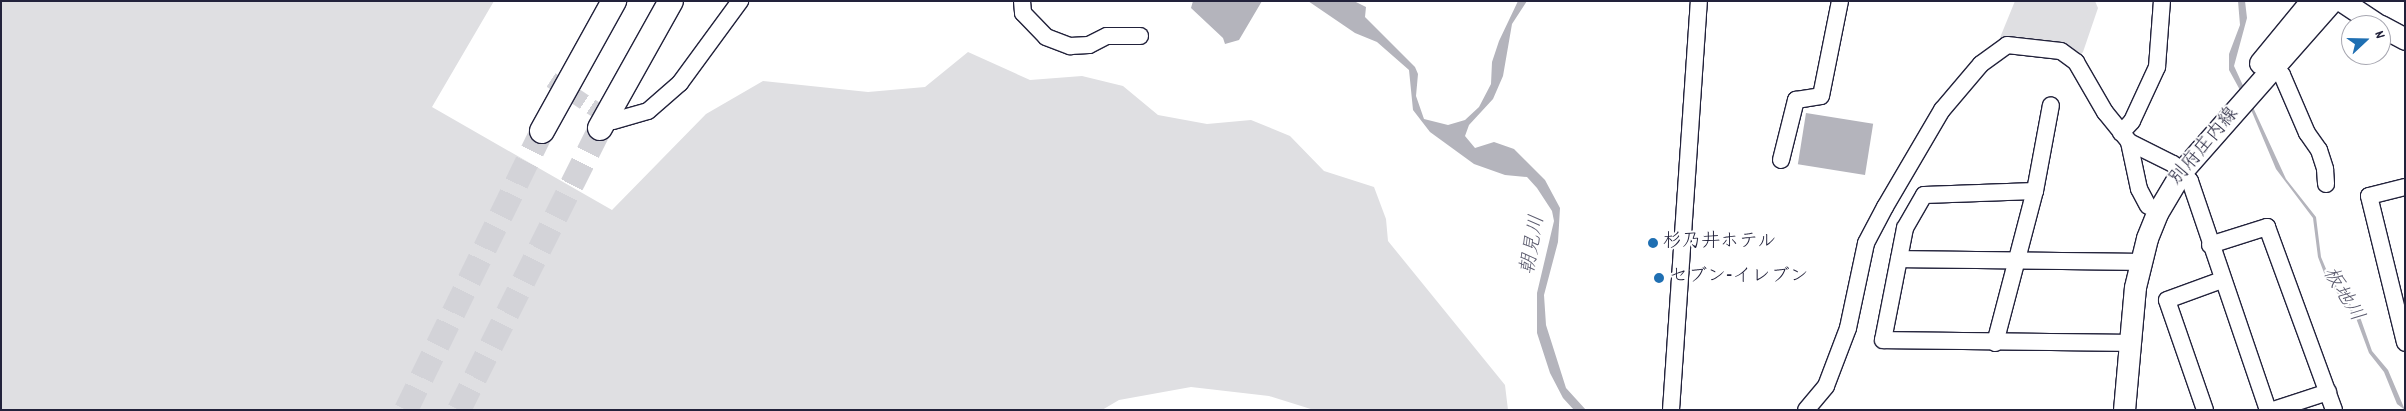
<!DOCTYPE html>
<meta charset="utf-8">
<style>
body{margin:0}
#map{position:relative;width:2406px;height:411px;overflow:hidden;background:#fff;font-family:Dekko,"Klee One",sans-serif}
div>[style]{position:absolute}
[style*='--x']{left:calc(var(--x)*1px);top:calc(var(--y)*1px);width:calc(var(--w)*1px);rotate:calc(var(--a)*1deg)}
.green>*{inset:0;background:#dfdfe2}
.water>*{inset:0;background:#b4b4bc;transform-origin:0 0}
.minor-tunnel>*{height:16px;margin-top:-8px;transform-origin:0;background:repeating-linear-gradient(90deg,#d3d3d8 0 16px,transparent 0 24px)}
.highway-tunnel>*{height:24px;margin-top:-12px;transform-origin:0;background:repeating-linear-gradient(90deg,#d3d3d8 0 24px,transparent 0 36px)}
.roads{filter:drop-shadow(1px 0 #22223b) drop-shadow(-1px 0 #22223b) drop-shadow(0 1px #22223b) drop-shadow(0 -1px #22223b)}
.minor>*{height:16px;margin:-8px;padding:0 8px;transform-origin:8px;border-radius:8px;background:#fff}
.major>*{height:21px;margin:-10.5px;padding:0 10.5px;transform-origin:10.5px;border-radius:10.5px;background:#fff}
.highway>*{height:24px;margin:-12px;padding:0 12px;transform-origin:12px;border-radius:12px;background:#fff}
.dots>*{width:14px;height:14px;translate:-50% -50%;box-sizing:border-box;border:2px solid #fff;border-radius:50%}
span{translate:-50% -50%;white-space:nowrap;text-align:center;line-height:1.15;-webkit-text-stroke:4px #fff;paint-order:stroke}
.street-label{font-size:19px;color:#22223b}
.poi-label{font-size:19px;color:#22223b}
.left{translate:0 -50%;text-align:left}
.water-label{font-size:20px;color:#5c5c6f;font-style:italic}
.frame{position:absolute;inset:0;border:2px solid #22223b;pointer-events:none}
.north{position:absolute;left:2341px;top:15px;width:50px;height:50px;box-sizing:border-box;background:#fff;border:1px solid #a7a7b1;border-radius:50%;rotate:69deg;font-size:14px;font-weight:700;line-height:20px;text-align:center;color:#22223b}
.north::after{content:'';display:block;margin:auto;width:18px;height:22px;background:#1f6fb2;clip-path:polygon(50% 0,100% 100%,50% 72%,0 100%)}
</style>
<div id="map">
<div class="green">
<i style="clip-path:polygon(1px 1px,494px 1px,432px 107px,612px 210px,706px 114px,763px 81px,868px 92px,925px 87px,968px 52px,1030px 80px,1082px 76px,1123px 86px,1158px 115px,1207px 124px,1251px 120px,1290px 136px,1324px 171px,1374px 187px,1386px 219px,1388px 241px,1505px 385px,1508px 410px,1314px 410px,1269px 396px,1191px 387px,1119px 400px,1102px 410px,1px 410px)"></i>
<i style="clip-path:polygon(2015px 1px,2095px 1px,2098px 8px,2083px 52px,2078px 58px,1997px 45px)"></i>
</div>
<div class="water">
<i style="clip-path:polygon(1193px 1px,1262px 1px,1239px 40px,1225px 44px,1223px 38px,1191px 8px)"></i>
<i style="clip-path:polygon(1308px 1px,1354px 1px,1366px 7px,1365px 17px,1415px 67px,1418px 74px,1416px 96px,1424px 119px,1448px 125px,1465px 120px,1479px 107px,1491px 84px,1492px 62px,1499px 41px,1518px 1px,1527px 1px,1512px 24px,1503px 76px,1493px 99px,1469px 125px,1465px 136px,1475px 148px,1494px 142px,1514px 149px,1545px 180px,1560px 208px,1558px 242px,1544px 295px,1546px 325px,1566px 388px,1586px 410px,1574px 410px,1563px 398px,1550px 373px,1537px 333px,1537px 293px,1554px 221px,1552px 211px,1537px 188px,1527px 177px,1505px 175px,1474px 164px,1430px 132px,1413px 110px,1409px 70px,1377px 42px,1355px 33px)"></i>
<i style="clip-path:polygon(2238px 1px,2245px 1px,2247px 18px,2234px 66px,2286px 179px,2316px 217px,2321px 257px,2329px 276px,2360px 317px,2372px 351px,2388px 370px,2405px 410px,2397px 404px,2384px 372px,2369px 353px,2356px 318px,2326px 278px,2318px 257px,2313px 218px,2276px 169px,2252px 112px,2229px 70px,2229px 54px,2240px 25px)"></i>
<i style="left:1806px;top:113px;width:68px;height:52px;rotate:9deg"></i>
</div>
<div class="minor-tunnel">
<i style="--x:551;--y:80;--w:74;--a:33.5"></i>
</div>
<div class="highway-tunnel">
<i style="--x:406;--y:410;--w:310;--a:-64"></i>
<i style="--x:459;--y:410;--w:315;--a:-63.4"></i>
</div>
<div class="roads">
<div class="minor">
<i style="--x:1022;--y:1;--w:12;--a:85"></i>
<i style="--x:1023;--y:13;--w:33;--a:46"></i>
<i style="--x:1046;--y:37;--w:26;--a:21"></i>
<i style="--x:1070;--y:46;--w:19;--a:-3"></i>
<i style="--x:1089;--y:45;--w:20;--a:-27"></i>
<i style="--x:1107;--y:36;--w:33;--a:0"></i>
<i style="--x:2265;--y:61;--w:22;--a:39"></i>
<i style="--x:2282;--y:75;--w:63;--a:66.7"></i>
<i style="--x:2307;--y:133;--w:21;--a:55"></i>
<i style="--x:2319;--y:150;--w:20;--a:72"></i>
<i style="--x:2325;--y:169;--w:15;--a:86"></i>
<i style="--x:613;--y:121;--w:36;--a:-16"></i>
<i style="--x:648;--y:111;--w:43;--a:-41.2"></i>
<i style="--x:680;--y:83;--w:102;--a:-53.8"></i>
<i style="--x:2121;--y:133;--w:16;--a:-47"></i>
<i style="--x:2132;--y:121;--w:60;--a:-65.2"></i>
<i style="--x:2157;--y:67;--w:66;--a:-85.7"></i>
<i style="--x:2129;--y:142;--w:48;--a:78"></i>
<i style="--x:2139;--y:189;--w:19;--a:62"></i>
<i style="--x:1781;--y:160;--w:62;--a:-76"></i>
<i style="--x:1796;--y:100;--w:25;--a:-9"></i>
<i style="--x:1821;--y:96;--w:97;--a:-78.7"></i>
<i style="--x:2405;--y:187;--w:37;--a:166"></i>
<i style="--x:2369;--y:196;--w:151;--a:76.2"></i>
<i style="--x:2035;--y:191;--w:111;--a:177.9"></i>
<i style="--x:1924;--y:195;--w:38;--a:120"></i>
<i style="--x:1905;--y:228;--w:114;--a:101.1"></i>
<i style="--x:1883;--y:340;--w:247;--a:0.7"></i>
<i style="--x:2210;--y:245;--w:60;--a:-17.5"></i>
<i style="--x:2267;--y:227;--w:195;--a:69.9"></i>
<i style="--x:1899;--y:259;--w:240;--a:0.7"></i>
<i style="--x:1995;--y:343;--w:157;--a:-75.3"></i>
<i style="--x:2035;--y:191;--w:87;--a:-79.5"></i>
<i style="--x:1671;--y:410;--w:410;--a:-86.1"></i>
<i style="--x:1806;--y:410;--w:31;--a:-50"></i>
<i style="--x:1826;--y:386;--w:62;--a:-69.2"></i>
<i style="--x:1848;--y:328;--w:87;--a:-78"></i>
<i style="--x:1866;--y:243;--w:41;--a:-62.2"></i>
<i style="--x:1885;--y:207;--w:113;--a:-59.6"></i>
<i style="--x:1942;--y:110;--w:60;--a:-49.7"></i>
<i style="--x:1981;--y:64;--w:32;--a:-36"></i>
<i style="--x:2007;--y:45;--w:54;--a:6.3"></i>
<i style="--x:2061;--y:51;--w:19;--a:36"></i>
<i style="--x:2076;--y:62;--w:58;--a:59.9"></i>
<i style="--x:2105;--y:112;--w:38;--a:51"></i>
<i style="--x:2129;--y:142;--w:49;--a:26.6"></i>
<i style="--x:2173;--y:164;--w:24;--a:45"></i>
<i style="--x:2190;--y:181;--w:242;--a:71.2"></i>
<i style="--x:2205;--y:410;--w:116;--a:-109.1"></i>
<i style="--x:2167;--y:300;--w:59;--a:-20"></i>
<i style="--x:2273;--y:410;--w:58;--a:-18.1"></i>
</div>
<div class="major">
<i style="--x:2342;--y:1;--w:43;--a:33.7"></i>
<i style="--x:2381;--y:26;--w:27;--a:28"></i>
<i style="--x:2260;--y:63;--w:80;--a:-50.6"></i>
<i style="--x:2124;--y:410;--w:123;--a:-84.9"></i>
<i style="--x:2135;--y:287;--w:50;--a:-76.2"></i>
<i style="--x:2147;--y:238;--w:27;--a:-68"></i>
<i style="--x:2157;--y:213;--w:49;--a:-59.2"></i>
<i style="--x:2182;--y:171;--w:227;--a:-48.6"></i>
</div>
<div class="highway">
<i style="--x:600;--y:128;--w:145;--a:-60.8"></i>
<i style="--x:542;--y:131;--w:149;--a:-61"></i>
</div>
</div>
<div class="dots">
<i style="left:1653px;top:243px;background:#1f6fb2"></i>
<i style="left:1659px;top:278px;background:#1f6fb2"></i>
</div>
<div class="street-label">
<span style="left:2205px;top:147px;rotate:-50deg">別府庄内線</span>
</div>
<div class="poi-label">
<span class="left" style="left:1663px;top:243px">杉乃井ホテル</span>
<span class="left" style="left:1669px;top:278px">セブン-イレブン</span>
</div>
<div class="water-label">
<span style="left:1534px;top:245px;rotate:-80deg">朝見川</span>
<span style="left:2342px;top:295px;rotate:59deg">板地川</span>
</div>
<div class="frame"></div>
<div class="north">N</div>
</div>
